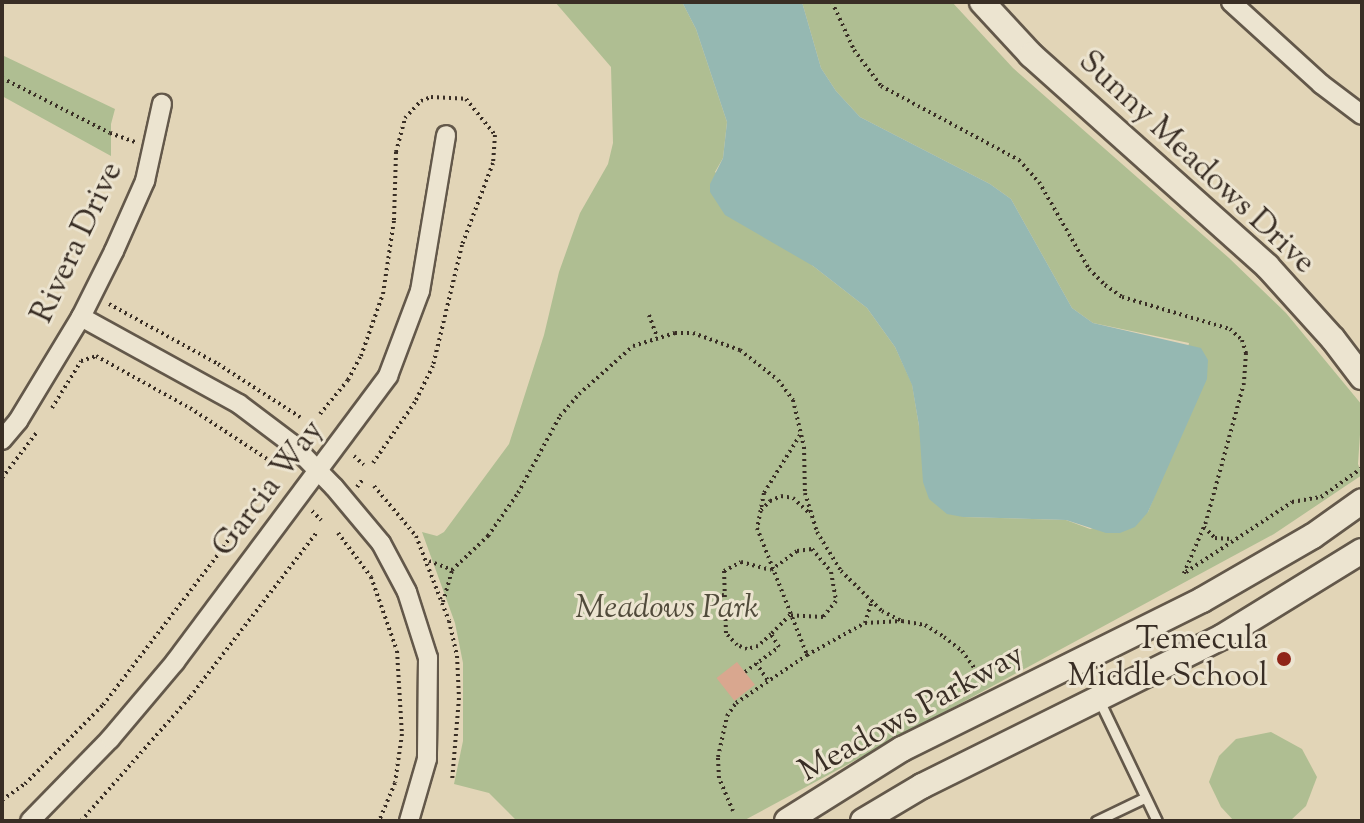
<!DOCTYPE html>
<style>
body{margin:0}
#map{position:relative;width:1364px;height:823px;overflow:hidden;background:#e2d5b7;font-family:"Sorts Mill Goudy",serif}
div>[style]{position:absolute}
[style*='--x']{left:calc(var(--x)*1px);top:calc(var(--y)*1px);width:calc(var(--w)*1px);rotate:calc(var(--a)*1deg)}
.green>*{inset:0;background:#afbe92}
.water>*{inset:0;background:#95b8b2}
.building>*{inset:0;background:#d9a78f;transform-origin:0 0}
.path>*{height:4px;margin-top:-2px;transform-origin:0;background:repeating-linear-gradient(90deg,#392e25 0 2px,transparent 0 6px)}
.roads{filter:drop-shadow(2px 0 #63584a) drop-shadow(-2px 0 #63584a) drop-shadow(0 2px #63584a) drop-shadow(0 -2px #63584a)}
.lane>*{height:9px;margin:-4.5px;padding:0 4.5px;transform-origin:4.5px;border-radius:4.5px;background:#ece4d0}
.street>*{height:18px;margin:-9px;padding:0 9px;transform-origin:9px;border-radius:9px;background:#ece4d0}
.secondary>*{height:24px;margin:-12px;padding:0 12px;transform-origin:12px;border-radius:12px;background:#ece4d0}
.dots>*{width:22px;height:22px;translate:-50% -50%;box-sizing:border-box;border:4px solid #ece4d0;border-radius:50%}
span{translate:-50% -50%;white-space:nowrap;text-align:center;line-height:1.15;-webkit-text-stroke:6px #ece4d0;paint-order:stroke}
.street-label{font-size:32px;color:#392e25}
.park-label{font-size:32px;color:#514b3b;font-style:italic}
.poi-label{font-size:32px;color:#392e25}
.right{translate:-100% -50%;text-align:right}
.frame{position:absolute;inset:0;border:4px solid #392e25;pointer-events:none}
</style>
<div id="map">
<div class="green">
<i style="clip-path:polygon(555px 2px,682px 2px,696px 29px,727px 122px,723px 158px,715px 172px,813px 266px,867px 308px,895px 347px,912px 384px,919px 426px,963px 517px,1066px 520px,1090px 529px,1148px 512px,1158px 487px,1189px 343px,1093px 323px,1072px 308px,1011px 199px,990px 184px,860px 117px,836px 91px,821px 68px,802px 2px,952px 2px,1013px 68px,1229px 258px,1286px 313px,1362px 405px,1358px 464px,1362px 475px,1274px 534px,743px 821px,517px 821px,489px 793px,454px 784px,463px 741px,463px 663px,455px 623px,422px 532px,437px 536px,444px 532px,509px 444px,544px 335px,559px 272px,580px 213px,608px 164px,613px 143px,611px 67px)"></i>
<i style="clip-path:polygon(2px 55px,115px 109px,111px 124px,111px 156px,2px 96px)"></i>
<i style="clip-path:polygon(1271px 732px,1302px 749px,1317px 777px,1306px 806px,1290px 821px,1234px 821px,1221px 807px,1209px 782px,1219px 756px,1236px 739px)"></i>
</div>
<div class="water">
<i style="clip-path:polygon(682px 2px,802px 2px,821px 68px,836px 91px,860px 117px,990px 184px,1011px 199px,1072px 308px,1093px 323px,1201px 348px,1208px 360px,1207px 379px,1148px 512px,1135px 527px,1120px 533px,1106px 533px,1066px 520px,963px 517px,947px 514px,929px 499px,923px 482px,919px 426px,912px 385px,895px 347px,867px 308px,813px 266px,725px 215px,710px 192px,710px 184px,723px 158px,727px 122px,696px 29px)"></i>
</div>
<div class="building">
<i style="left:737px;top:662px;width:29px;height:26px;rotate:52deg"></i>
</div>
<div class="path">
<i style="--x:832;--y:2;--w:53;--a:65.4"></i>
<i style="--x:854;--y:50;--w:45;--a:53.1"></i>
<i style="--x:881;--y:86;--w:157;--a:28.2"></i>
<i style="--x:1019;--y:160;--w:30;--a:48"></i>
<i style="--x:1039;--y:182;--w:100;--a:60.1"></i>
<i style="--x:1089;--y:269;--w:23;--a:45"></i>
<i style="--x:1105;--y:285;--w:21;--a:35"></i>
<i style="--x:1122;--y:297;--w:113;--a:16.5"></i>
<i style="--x:1230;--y:329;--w:16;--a:43"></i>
<i style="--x:1242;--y:340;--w:14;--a:73"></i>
<i style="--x:1246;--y:353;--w:30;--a:94"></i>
<i style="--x:1244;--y:383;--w:144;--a:105.3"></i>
<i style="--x:1206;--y:522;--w:56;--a:113.3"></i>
<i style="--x:2;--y:78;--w:121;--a:27"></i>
<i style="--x:110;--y:133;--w:27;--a:20"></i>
<i style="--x:109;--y:304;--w:124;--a:28.8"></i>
<i style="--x:218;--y:364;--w:98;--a:32.9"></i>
<i style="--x:649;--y:315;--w:23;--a:70"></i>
<i style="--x:52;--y:408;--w:55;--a:-58.3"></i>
<i style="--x:81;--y:361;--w:16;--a:-18"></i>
<i style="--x:96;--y:356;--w:107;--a:29"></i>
<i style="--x:190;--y:408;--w:92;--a:33.5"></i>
<i style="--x:320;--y:414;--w:44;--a:-50.5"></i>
<i style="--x:348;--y:380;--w:27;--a:-62"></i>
<i style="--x:361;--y:356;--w:66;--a:-70.5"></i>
<i style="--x:383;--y:294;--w:75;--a:-81.5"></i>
<i style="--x:394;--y:220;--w:68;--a:-88.3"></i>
<i style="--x:396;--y:152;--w:35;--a:-75"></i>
<i style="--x:405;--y:118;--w:23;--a:-47"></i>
<i style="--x:421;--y:101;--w:11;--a:-22"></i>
<i style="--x:431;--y:97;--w:35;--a:3"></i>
<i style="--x:466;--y:99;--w:46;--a:51.1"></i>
<i style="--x:495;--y:135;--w:28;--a:94"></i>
<i style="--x:493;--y:163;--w:88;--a:110.7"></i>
<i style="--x:462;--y:245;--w:124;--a:103.5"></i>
<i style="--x:433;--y:366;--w:40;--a:116.6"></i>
<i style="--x:415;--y:402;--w:74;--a:124.5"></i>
<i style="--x:800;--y:435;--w:68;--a:121.8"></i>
<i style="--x:764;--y:493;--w:36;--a:101"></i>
<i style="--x:757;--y:528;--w:136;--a:68.5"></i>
<i style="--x:354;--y:456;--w:13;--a:42"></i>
<i style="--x:2;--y:478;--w:58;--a:-52.7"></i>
<i style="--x:374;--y:486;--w:65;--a:50"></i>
<i style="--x:416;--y:536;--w:91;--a:68.8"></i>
<i style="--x:449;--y:621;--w:36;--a:77"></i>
<i style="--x:457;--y:656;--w:42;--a:87.3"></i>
<i style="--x:459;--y:698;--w:84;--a:94.8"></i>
<i style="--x:357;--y:487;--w:10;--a:-53"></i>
<i style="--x:761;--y:510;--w:13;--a:-45"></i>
<i style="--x:770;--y:501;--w:12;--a:-24"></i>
<i style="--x:781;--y:496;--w:12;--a:9"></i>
<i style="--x:793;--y:498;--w:22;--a:43"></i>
<i style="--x:312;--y:511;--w:13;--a:45"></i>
<i style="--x:1204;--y:527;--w:16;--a:45"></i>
<i style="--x:1215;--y:538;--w:17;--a:3"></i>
<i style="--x:338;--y:533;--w:55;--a:53.1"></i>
<i style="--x:371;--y:577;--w:78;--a:70.6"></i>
<i style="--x:397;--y:651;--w:83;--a:86.6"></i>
<i style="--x:402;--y:734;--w:49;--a:98.1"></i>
<i style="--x:395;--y:783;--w:41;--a:112.8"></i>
<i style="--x:429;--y:561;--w:25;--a:21"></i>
<i style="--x:1186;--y:572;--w:127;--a:-33.4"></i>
<i style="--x:1292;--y:502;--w:29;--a:-10"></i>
<i style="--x:1321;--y:497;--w:50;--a:-35.3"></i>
<i style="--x:704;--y:597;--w:20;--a:-6"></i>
<i style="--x:443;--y:602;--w:33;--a:-74"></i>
<i style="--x:452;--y:570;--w:50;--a:-43.4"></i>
<i style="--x:488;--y:536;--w:52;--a:-55.1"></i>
<i style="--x:518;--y:493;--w:88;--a:-61.4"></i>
<i style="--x:560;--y:416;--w:29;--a:-49"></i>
<i style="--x:579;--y:394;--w:72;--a:-41.6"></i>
<i style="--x:633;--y:346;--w:44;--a:-17.2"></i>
<i style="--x:675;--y:333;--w:18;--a:0"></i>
<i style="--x:693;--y:333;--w:50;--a:19.9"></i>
<i style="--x:740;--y:350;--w:48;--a:38.3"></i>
<i style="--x:778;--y:380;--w:25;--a:53"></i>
<i style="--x:793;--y:400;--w:48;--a:76.8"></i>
<i style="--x:804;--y:447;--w:46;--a:88.8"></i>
<i style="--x:805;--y:493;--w:41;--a:72.9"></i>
<i style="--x:817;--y:532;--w:46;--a:58.4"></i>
<i style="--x:841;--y:571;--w:57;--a:44.3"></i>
<i style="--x:882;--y:611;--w:22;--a:27"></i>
<i style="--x:865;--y:623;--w:24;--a:-73"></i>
<i style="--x:756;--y:663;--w:22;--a:56"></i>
<i style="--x:745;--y:672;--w:42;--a:-36.3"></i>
<i style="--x:779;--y:647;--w:15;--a:-122"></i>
<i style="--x:771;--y:634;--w:18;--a:137"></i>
<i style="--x:758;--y:646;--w:11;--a:165"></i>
<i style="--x:747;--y:649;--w:11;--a:-158"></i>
<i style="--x:737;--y:645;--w:16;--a:-133"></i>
<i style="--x:726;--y:633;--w:62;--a:-91.8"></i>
<i style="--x:724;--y:571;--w:19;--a:-28"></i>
<i style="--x:741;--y:562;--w:31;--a:15"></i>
<i style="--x:771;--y:570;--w:32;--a:-36"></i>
<i style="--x:797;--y:551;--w:15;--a:-8"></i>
<i style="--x:812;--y:549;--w:30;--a:50"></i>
<i style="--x:831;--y:572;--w:29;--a:80"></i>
<i style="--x:836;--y:601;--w:21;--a:129"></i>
<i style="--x:823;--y:617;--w:33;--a:-177"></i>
<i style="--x:790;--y:615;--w:27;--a:135"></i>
<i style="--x:2;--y:800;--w:28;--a:-35"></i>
<i style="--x:25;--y:784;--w:111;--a:-45.4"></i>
<i style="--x:103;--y:705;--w:193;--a:-52.6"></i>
<i style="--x:220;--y:552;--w:86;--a:-55.4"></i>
<i style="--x:733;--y:811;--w:36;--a:-113"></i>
<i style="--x:719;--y:778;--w:21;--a:-93"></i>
<i style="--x:718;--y:757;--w:42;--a:-77.6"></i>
<i style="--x:727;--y:716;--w:16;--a:-55"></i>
<i style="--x:736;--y:703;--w:86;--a:-34.1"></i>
<i style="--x:807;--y:655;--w:66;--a:-28.9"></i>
<i style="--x:865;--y:623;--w:37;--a:-3"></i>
<i style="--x:902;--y:621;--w:23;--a:10"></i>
<i style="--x:925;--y:625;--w:22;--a:32"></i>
<i style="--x:944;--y:637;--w:23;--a:38"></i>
<i style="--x:962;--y:651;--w:29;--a:54"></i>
<i style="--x:81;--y:821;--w:165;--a:-48.7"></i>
<i style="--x:190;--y:697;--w:208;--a:-52.4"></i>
</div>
<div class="roads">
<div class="lane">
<i style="--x:1099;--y:700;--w:134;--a:64.4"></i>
<i style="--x:1096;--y:821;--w:53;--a:-25.6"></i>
</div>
<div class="street">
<i style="--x:1231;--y:2;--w:122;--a:42.3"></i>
<i style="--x:1321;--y:84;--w:51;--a:37.1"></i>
<i style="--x:81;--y:317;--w:180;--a:28.8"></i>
<i style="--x:239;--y:404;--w:66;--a:37"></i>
<i style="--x:292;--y:444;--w:60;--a:45.7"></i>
<i style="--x:334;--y:487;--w:73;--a:50"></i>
<i style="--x:381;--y:543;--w:55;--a:62"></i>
<i style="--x:407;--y:592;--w:69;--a:72.3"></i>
<i style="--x:428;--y:658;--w:101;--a:90.6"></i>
<i style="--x:427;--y:759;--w:65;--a:106.2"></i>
<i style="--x:2;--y:440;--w:25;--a:-50"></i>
<i style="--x:18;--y:421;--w:122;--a:-58.8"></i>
<i style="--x:81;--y:317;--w:74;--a:-63.4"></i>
<i style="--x:114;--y:251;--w:77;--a:-66.1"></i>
<i style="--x:145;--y:181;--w:79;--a:-77.6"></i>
<i style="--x:30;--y:821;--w:115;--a:-45.7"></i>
<i style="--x:110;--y:739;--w:101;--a:-49.8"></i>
<i style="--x:175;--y:662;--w:357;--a:-53.3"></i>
<i style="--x:388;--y:376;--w:91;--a:-69.4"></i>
<i style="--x:420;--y:291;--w:158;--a:-80.5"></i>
</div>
<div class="secondary">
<i style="--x:982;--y:2;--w:72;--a:47.2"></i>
<i style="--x:1031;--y:55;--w:317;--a:41.8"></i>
<i style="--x:1267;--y:266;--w:98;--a:47.9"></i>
<i style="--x:1333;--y:339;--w:48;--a:52.7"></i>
<i style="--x:787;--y:821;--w:136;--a:-32.1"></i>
<i style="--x:902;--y:749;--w:335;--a:-26.4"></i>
<i style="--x:1202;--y:600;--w:128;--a:-30"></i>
<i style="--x:1313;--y:536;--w:60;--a:-35.5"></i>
<i style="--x:863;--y:821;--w:69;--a:-30.7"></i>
<i style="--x:922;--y:786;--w:335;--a:-26.4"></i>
<i style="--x:1222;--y:637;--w:164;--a:-31.6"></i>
</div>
</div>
<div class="dots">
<i style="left:1284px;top:659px;background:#8f2418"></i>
</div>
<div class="street-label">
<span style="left:1196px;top:163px;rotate:43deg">Sunny Meadows Drive</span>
<span style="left:78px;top:243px;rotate:-65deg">Rivera Drive</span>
<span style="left:269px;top:489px;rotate:-53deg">Garcia Way</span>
<span style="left:912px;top:714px;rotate:-29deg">Meadows Parkway</span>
</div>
<div class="park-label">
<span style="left:667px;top:609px">Meadows Park</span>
</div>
<div class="poi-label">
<span class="right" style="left:1268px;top:659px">Temecula<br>Middle School</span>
</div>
<div class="frame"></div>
</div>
